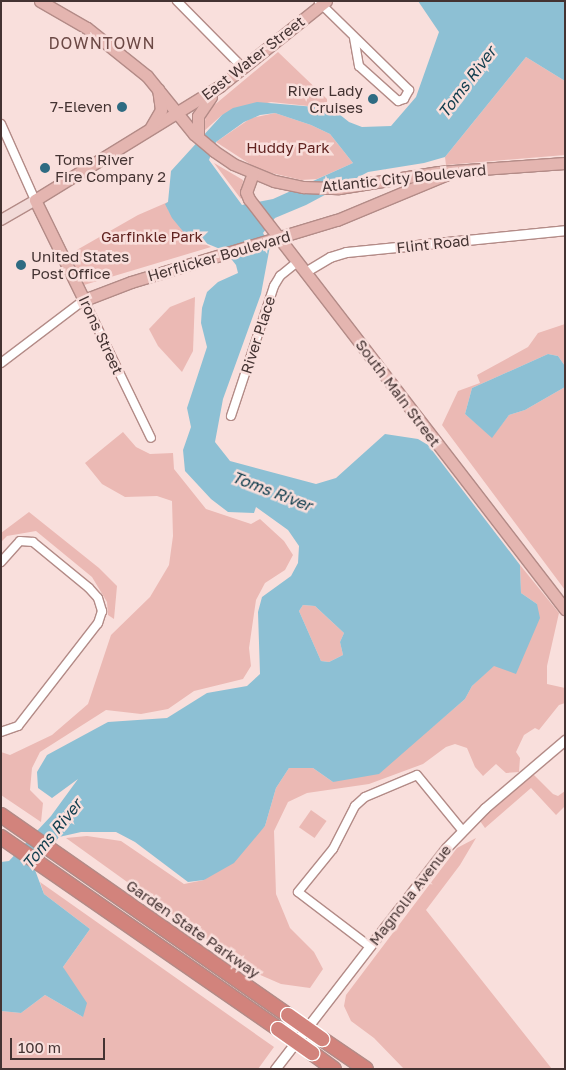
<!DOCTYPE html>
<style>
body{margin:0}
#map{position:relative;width:566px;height:1070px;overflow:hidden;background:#f9dfdc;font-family:"Golos Text",sans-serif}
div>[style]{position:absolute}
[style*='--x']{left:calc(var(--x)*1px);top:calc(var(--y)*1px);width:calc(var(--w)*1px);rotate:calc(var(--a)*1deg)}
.green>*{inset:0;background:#ebb9b4;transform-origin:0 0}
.water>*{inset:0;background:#8dc0d4}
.roads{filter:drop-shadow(1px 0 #b38b87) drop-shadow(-1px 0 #b38b87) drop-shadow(0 1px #b38b87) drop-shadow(0 -1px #b38b87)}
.minor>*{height:8px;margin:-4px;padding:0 4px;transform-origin:4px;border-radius:4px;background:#fff}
.tertiary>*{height:9px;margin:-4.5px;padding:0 4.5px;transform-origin:4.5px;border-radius:4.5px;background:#fff}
.secondary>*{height:10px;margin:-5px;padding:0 5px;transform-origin:5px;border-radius:5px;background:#f2dad8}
.primary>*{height:11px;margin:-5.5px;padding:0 5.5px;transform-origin:5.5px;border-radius:5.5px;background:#e4b5b0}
.motorway>*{height:14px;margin:-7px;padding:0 7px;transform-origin:7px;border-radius:7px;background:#d2837c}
.bridges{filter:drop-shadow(1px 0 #fff) drop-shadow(-1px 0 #fff) drop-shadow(0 1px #fff) drop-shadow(0 -1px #fff)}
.motorway-bridge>*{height:14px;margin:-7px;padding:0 7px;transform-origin:7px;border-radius:7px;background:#d2837c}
.dots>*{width:14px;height:14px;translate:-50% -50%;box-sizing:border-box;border:2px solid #f9dfdc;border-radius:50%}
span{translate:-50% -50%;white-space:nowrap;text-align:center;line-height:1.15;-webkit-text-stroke:5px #f9dfdc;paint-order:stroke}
.street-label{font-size:15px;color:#443332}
.poi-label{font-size:15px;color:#443332}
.right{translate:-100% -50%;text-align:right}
.left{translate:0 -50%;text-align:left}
.park-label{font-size:15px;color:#612320}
.neighbourhood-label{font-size:16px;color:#6c4945;letter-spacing:1px}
.water-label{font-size:16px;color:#103d4d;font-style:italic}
.frame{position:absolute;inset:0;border:2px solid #443332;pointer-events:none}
.scale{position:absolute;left:10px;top:1038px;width:95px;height:22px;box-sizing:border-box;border:2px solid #443332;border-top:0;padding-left:6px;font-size:15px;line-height:18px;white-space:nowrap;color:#443332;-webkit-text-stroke:4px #f9dfdc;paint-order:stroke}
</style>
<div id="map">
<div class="green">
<i style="clip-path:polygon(278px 52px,327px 99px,327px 108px,271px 102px,222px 115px,204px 131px,206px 112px)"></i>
<i style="clip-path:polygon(526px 57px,565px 81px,565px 155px,446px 165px,445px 157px)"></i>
<i style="clip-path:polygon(275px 113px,311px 125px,330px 134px,353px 163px,317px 179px,301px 180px,259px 170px,216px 142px,251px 118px)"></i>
<i style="clip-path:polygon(214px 163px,243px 180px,241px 199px)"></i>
<i style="clip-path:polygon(168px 202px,168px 210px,186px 235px,211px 247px,84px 285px,68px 255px,138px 215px)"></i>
<i style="clip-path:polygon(195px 297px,193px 351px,182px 372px,158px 346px,149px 329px,170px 307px)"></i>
<i style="clip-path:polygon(565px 324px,565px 366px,558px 356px,548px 354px,472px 388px,465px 414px,492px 437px,509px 415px,525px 410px,565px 387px,565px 590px,442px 425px,458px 391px,480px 383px,477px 375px,528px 347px,538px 333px)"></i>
<i style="clip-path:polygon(123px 432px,136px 447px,150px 454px,173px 453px,174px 469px,206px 509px,251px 524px,260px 519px,284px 541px,293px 555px,285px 570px,265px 583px,256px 600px,249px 648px,251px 666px,243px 679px,194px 691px,168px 709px,141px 714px,106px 710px,40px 752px,32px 768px,30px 790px,43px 803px,41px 822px,1px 795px,1px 752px,10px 755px,52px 735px,88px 704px,111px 635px,150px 597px,169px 565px,173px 536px,172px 501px,157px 496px,125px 497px,102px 484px,85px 463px)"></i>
<i style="clip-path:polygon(29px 512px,99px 568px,117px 586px,114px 619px,108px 615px,107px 602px,92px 577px,36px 531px,7px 536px,1px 542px,1px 533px)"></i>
<i style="clip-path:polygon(520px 565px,559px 613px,547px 666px,547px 684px,565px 688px,565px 703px,559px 705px,539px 730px,535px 728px,524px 735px,516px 752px,520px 758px,519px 772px,506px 773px,496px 764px,483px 776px,475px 767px,467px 748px,455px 744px,446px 747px,423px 764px,369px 784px,307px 793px,288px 802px,274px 831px,276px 894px,290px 928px,314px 952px,323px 969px,310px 988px,281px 984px,251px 971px,66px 838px,87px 836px,121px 841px,184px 884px,204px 880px,265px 826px,276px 788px,289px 768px,313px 768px,333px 782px,430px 729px,465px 699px,472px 686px,494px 665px,537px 604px,521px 593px)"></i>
<i style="clip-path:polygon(303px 605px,315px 606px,344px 633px,340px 642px,343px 655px,329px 662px,321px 661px,299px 611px)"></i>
<i style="clip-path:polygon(533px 774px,553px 794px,558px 796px,565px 791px,565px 806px,556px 815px,531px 788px,485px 828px,480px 821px)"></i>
<i style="left:311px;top:810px;width:19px;height:21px;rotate:35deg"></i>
<i style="clip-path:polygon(476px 838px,460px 865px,426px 910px,552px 1069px,404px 1069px,374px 1038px,351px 1021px,344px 1006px,346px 995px,457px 848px)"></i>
<i style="clip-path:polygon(40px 882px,274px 1047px,258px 1069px,1px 1069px,1px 1011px,21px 1013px,45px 995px,83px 1017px,63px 967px,90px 929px,44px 894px)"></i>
</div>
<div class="water">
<i style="clip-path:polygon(evenodd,418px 1px,565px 1px,565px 81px,526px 57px,445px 157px,424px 163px,368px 172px,306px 205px,275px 218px,263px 233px,270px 246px,261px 294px,223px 399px,215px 442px,230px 461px,316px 484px,336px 478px,385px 434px,418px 439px,428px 445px,520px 565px,521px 593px,537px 604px,540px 618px,516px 674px,494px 666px,472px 686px,465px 699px,379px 774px,333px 782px,313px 768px,289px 768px,276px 788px,265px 826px,234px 863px,204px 880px,188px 882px,135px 842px,116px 832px,81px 832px,59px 837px,35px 870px,44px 894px,90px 929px,63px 967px,87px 1003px,83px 1017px,45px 995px,21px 1013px,1px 1011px,1px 862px,9px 861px,51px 816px,78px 779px,52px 798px,38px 788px,37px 772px,47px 755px,108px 722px,167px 718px,207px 693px,247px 686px,260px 674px,258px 612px,262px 597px,291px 576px,298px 563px,299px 546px,288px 530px,256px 507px,254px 513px,228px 512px,211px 499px,185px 471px,183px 450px,191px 427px,187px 408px,207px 347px,201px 323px,202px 308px,207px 292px,218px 282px,238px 273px,236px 265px,225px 251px,186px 235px,172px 218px,165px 204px,168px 202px,171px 171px,222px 115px,233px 108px,257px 102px,327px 108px,329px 106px,349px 122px,362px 127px,391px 126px,416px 97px,439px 32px,418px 1px,275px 113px,311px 125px,330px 134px,353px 163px,273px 199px,242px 205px,209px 160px,216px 142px,244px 122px,260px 115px,275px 113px,418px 1px,303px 605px,315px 606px,344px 633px,340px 642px,343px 655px,329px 662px,321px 661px,299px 611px,303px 605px)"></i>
<i style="clip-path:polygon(548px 354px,558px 356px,565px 366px,565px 387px,525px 410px,509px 415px,492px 438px,465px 414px,472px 388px)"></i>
</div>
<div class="roads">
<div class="minor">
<i style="--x:177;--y:1;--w:94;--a:45.4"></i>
<i style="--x:319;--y:2;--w:126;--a:44.4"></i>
<i style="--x:409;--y:90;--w:10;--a:119"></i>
<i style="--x:404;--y:99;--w:6;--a:162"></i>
<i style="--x:398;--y:101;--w:52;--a:-138.1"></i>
<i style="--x:359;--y:66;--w:29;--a:-100"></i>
<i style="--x:1;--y:124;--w:83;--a:65.9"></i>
<i style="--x:1;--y:363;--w:104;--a:-37.2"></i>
<i style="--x:84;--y:300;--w:153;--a:64.1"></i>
<i style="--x:231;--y:416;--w:137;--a:-71.7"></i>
<i style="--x:274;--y:286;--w:12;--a:-59"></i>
<i style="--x:280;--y:276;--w:22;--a:-39"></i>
<i style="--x:1;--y:562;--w:28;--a:-48"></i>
<i style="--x:20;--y:541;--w:13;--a:4"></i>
<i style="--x:33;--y:542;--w:72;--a:39.4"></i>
<i style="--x:89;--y:588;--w:13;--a:48"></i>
<i style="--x:98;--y:598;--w:14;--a:73"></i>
<i style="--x:102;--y:611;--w:13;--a:108"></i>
<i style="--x:98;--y:623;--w:130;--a:127.8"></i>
<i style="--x:18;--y:726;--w:18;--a:161"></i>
<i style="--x:369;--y:946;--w:89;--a:-142.7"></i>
<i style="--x:298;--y:892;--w:55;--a:-50.9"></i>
<i style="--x:333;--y:849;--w:48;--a:-62.9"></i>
<i style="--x:355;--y:806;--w:13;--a:-42"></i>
<i style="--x:365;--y:797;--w:56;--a:-22.9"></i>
<i style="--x:417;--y:775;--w:71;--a:50.7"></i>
</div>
<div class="tertiary">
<i style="--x:305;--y:272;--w:29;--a:-31"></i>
<i style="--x:330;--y:257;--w:17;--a:-17"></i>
<i style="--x:346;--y:252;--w:220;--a:-5.7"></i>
<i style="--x:275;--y:1069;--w:279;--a:-52.3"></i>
<i style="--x:446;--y:848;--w:56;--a:-45.7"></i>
<i style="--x:485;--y:808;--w:105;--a:-40.4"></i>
</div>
<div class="secondary">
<i style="--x:1;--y:220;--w:39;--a:-30"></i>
</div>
<div class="primary">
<i style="--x:40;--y:1;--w:54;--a:29.9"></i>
<i style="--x:87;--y:28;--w:77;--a:38.7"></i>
<i style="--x:147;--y:76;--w:75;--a:51"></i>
<i style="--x:194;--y:134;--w:26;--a:40"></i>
<i style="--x:214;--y:151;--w:23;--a:34"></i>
<i style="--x:233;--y:164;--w:44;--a:22.5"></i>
<i style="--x:274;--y:181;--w:30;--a:12"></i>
<i style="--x:303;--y:187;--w:36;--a:2"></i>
<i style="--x:339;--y:188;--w:101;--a:-9.1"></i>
<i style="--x:439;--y:172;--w:126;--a:-4.1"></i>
<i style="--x:326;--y:1;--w:136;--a:141.3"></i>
<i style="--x:220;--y:86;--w:217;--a:148.4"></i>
<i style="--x:35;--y:200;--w:111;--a:63.9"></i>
<i style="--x:84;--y:300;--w:50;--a:-21"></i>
<i style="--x:131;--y:282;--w:215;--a:-16.8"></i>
<i style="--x:337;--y:220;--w:122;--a:-22.6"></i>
<i style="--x:151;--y:127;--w:20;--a:-60"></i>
<i style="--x:161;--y:110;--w:21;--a:-98"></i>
<i style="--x:198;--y:136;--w:20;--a:-90"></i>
<i style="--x:198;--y:116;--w:23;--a:-56"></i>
<i style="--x:253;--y:173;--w:20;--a:110"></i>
<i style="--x:246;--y:192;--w:8;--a:67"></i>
<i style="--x:249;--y:199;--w:518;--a:52.38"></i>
</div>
<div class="motorway">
<i style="--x:1;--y:815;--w:350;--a:34.9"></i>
<i style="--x:1;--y:837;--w:337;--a:34.7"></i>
<i style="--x:322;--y:1039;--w:53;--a:34.3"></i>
<i style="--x:312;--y:1053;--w:27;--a:36"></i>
</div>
</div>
<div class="bridges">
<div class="motorway-bridge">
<i style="--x:288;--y:1015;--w:42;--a:35.2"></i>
<i style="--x:278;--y:1029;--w:42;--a:35.2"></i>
</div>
</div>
<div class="dots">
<i style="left:373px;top:99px;background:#2e6b82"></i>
<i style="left:122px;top:107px;background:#2e6b82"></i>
<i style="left:45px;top:168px;background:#2e6b82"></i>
<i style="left:21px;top:265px;background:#2e6b82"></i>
</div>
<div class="street-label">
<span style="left:253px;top:58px;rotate:-38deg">East Water Street</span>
<span style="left:404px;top:178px;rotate:-6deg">Atlantic City Boulevard</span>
<span style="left:433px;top:244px;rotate:-6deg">Flint Road</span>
<span style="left:219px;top:256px;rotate:-16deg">Herflicker Boulevard</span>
<span style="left:101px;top:335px;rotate:65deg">Irons Street</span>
<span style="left:258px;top:335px;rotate:-72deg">River Place</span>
<span style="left:398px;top:393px;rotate:53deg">South Main Street</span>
<span style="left:410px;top:895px;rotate:-52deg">Magnolia Avenue</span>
<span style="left:193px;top:929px;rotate:35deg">Garden State Parkway</span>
</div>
<div class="poi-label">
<span class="right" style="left:363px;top:99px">River Lady<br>Cruises</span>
<span class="right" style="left:112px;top:107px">7-Eleven</span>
<span class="left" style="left:55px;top:168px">Toms River<br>Fire Company 2</span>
<span class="left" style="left:31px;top:265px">United States<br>Post Office</span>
</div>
<div class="park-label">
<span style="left:288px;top:148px">Huddy Park</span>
<span style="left:152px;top:237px">Garfinkle Park</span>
</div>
<div class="neighbourhood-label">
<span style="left:102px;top:43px">DOWNTOWN</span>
</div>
<div class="water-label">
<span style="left:467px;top:82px;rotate:-53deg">Toms River</span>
<span style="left:272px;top:491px;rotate:21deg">Toms River</span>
<span style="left:52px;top:834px;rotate:-51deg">Toms River</span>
</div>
<div class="frame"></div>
<div class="scale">100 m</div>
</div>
